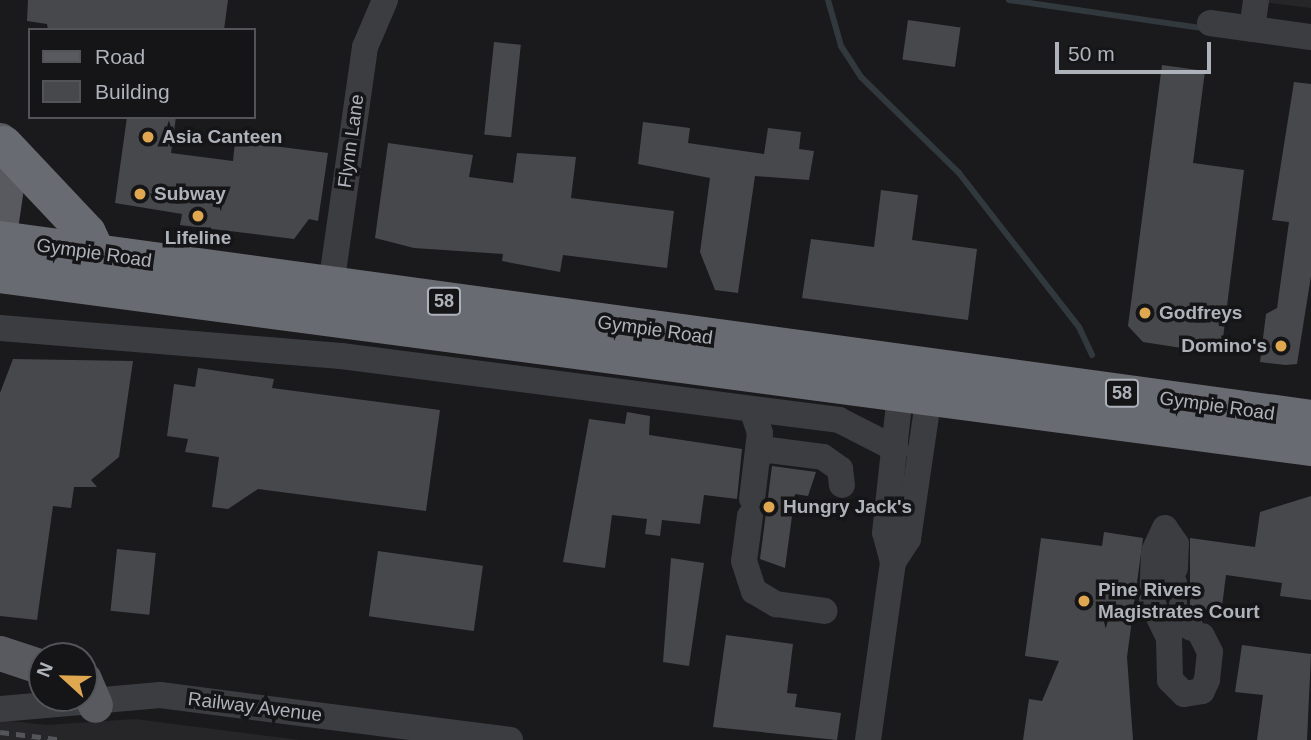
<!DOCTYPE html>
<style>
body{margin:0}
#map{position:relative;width:1311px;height:740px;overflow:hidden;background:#1a1a1c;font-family:Arial,sans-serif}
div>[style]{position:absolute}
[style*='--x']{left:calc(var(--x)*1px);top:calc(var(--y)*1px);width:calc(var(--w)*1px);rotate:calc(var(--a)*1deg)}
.built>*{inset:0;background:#262629}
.stream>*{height:6px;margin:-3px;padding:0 3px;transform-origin:3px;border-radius:3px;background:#31393f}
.building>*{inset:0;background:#47484c;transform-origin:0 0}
.minor>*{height:26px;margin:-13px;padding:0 13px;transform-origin:13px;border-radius:13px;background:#3c3d41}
.major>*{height:35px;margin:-17.5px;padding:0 17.5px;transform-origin:17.5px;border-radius:17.5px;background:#585a5f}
.highway>*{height:38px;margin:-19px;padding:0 19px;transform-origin:19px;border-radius:19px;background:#686b71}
.rail>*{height:5px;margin-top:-2.5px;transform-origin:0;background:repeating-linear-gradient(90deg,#535559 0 9px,transparent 0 16px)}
.dots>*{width:19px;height:19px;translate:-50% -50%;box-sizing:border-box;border:4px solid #151517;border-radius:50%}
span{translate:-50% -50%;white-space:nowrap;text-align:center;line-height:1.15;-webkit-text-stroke:7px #151517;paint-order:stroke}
.shield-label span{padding:2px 5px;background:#151517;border:2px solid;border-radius:5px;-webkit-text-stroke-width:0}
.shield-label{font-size:18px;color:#aeb2ba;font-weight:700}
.poi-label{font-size:19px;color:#aeb2ba;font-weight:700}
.left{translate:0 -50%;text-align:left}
.right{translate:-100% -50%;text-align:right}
.street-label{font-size:19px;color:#aeb2ba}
.legend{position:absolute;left:28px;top:28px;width:228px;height:91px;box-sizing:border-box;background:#151517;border:2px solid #525458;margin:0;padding:9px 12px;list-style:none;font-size:21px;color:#aeb2ba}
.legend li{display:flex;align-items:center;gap:14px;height:35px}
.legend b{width:35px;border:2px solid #525458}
.north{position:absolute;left:28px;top:642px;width:70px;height:70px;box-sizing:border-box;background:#151517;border:2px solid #525458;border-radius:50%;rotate:292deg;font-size:19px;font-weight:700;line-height:28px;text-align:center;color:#aeb2ba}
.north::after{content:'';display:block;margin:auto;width:24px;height:32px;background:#dea750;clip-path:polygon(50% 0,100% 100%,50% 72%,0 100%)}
.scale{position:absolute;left:1055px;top:42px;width:156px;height:32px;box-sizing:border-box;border:4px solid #aeb2ba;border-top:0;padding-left:9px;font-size:21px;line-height:24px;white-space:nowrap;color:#aeb2ba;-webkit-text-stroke:5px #151517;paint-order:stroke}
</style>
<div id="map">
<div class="built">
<i style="clip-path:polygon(1247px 0,1311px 0,1311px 8px)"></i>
<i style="clip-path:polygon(135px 719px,300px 740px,0 740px,0 720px,47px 725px)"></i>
</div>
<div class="stream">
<i style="--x:828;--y:0;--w:48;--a:74.2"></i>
<i style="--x:841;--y:46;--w:37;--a:57"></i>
<i style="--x:861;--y:77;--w:137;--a:44.4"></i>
<i style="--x:959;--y:173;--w:195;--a:52.1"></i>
<i style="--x:1079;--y:327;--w:31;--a:65"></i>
<i style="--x:1009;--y:0;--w:195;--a:8.3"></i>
</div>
<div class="building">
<i style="clip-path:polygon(28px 0,228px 0,224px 30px,48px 30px,47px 24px,27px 21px)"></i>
<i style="left:908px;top:20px;width:53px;height:40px;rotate:8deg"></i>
<i style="left:494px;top:42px;width:27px;height:93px;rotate:6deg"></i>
<i style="clip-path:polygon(1162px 65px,1205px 71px,1193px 163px,1244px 170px,1221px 354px,1143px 342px,1128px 326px)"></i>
<i style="clip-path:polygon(1294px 82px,1311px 84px,1311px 276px,1297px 364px,1286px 365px,1260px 362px,1266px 314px,1277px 308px,1289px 222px,1272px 220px)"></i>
<i style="clip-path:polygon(127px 117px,176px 117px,171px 153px,233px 161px,235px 141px,328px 153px,318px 221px,309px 219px,294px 239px,180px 225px,182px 214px,115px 203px)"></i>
<i style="clip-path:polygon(643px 122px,690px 128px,688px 143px,764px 154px,768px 128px,801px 132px,799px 149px,814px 151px,809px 180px,755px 176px,738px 293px,715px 290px,700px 252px,710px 178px,638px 164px)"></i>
<i style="clip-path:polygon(388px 143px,473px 155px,469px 177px,513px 183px,517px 153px,576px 157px,571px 198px,674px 211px,667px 268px,563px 255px,560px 272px,502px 261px,503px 254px,414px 248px,375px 238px)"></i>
<i style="clip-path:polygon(881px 190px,918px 195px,912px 240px,977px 249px,968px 320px,802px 298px,811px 239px,874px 247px)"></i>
<i style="clip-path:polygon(13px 359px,133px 361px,119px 457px,91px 480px,97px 487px,74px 487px,71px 508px,53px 506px,37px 620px,0 616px,0 393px)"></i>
<i style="clip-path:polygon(198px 368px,274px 379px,272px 388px,440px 410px,426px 511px,258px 489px,228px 509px,212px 507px,219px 457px,185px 452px,188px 439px,167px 436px,174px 384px,195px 387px)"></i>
<i style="clip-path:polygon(627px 412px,650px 416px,649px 435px,742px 449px,737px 499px,704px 495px,700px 524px,662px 520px,660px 536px,645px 534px,647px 519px,612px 515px,605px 568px,563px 562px,589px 419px,625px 424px)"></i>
<i style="clip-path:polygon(772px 466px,816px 472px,808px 496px,795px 494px,785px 568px,760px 559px)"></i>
<i style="clip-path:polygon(1311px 496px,1311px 600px,1280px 596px,1282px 583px,1226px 575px,1221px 614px,1190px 605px,1190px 538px,1255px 547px,1260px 512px)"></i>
<i style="clip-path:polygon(1104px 532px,1143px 538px,1127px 657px,1133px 740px,1023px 740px,1029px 699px,1042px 701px,1059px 661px,1025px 656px,1041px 538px,1102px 546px)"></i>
<i style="left:117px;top:549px;width:39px;height:62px;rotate:6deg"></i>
<i style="left:378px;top:551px;width:106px;height:66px;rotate:8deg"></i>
<i style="clip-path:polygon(671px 558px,704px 563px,689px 666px,663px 662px)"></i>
<i style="clip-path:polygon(726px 635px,793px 644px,787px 693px,797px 694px,795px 707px,841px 713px,837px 740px,713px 727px)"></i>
<i style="clip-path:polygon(1242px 645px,1311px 654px,1307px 740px,1257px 740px,1263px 695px,1235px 692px)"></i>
</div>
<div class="minor">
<i style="--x:1210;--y:23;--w:102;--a:7.9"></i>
<i style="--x:1252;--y:29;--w:29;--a:-82"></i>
<i style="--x:331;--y:286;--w:241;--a:-81.9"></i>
<i style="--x:365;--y:47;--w:51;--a:-66.9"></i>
<i style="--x:0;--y:328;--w:342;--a:4.7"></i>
<i style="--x:341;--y:356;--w:502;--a:7.32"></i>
<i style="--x:839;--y:420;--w:64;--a:27"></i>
<i style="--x:758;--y:454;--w:12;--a:-20"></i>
<i style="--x:769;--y:450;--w:54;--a:7.4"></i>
<i style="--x:823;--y:457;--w:21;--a:35"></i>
<i style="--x:840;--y:469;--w:16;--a:83"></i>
<i style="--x:752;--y:499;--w:66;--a:-83.1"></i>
<i style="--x:760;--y:433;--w:23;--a:-108"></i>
<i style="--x:750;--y:516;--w:45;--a:97.6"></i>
<i style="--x:744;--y:561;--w:32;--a:72"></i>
<i style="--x:754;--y:591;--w:26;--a:31"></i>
<i style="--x:776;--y:604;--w:49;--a:8.1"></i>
<i style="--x:893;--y:562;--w:30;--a:-105"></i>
<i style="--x:885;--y:533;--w:157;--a:-83.8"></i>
<i style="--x:1175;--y:568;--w:24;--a:-88"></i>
<i style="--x:1176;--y:544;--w:19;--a:-125"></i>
<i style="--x:1165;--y:528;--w:26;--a:115"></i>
<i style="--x:1154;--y:552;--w:51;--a:92.2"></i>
<i style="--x:1152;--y:603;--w:39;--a:64"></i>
<i style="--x:1169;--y:638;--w:42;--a:88.6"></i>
<i style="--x:1170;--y:680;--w:20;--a:45"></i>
<i style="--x:1184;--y:694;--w:18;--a:-9"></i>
<i style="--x:1202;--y:691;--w:12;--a:-66"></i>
<i style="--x:1207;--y:680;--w:28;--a:-84"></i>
<i style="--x:1210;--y:652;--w:18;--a:-117"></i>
<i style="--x:1174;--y:583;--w:29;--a:90"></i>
<i style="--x:1174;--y:612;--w:23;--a:43"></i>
<i style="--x:0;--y:709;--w:161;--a:-5"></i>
<i style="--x:160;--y:695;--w:353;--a:7.3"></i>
<i style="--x:868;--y:740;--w:180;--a:-82"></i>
<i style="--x:893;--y:562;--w:27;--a:-57"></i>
<i style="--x:908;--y:539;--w:159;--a:-81.7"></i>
</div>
<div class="major">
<i style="--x:0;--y:140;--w:34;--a:76"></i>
<i style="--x:8;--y:173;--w:56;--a:98.3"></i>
<i style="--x:0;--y:653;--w:44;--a:18.4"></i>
<i style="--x:84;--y:679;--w:28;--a:67"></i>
</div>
<div class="highway">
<i style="--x:4;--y:145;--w:121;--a:46.7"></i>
<i style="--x:87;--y:233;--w:23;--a:65"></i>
<i style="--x:0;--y:240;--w:1323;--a:7.77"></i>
<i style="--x:0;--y:274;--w:1322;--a:7.52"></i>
</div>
<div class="rail">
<i style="--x:0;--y:732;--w:64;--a:7.1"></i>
</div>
<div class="dots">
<i style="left:148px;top:137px;background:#dea750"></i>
<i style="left:140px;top:194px;background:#dea750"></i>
<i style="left:198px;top:216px;background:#dea750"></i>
<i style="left:1145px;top:313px;background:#dea750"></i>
<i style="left:1281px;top:346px;background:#dea750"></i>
<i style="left:769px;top:507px;background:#dea750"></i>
<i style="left:1084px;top:601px;background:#dea750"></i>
</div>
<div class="shield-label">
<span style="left:444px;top:301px">58</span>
<span style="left:1122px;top:393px">58</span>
</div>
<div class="poi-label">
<span class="left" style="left:162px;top:137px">Asia Canteen</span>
<span class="left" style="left:154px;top:194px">Subway</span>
<span style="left:198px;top:238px">Lifeline</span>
<span class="left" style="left:1159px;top:313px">Godfreys</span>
<span class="right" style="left:1267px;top:346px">Domino's</span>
<span class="left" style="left:783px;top:507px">Hungry Jack's</span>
<span class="left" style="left:1098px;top:601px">Pine Rivers<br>Magistrates Court</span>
</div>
<div class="street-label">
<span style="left:351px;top:141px;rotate:-82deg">Flynn Lane</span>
<span style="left:94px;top:253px;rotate:8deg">Gympie Road</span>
<span style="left:655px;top:330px;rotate:8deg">Gympie Road</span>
<span style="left:1217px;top:406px;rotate:8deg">Gympie Road</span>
<span style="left:255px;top:707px;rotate:7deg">Railway Avenue</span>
</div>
<ul class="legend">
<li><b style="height:9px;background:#585a5f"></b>Road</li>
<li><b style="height:19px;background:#47484c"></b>Building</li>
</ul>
<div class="north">N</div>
<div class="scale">50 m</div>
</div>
